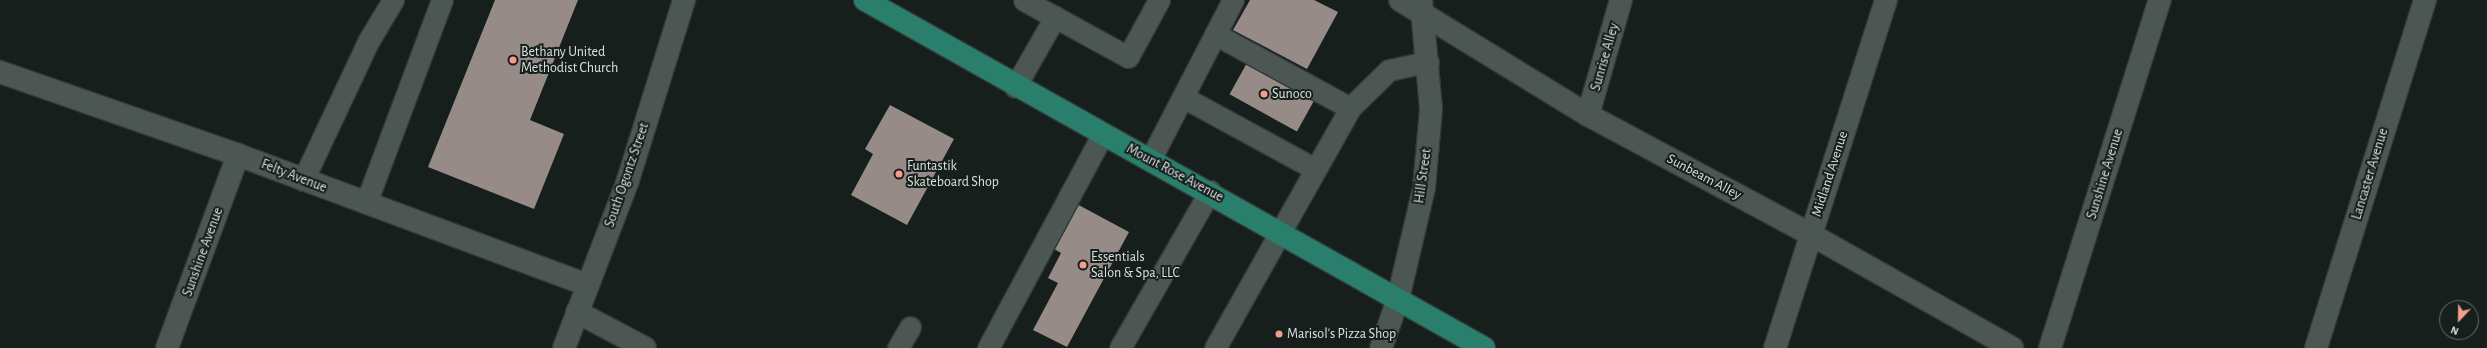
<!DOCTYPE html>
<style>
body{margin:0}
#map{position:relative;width:2487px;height:348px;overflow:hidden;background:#161f1c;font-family:"Alegreya Sans",sans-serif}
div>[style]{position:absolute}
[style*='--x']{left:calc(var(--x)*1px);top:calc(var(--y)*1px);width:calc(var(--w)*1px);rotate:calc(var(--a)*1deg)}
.building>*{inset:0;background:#978b88;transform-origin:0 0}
.roads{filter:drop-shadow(1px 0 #333937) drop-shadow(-1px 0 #333937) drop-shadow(0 1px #333937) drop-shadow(0 -1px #333937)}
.service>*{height:21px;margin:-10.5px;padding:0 10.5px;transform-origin:10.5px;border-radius:10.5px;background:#4c5653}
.minor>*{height:22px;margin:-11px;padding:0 11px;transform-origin:11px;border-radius:11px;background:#4c5653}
.secondary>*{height:22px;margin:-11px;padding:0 11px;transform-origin:11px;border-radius:11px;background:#4c5653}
.primary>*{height:22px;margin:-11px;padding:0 11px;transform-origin:11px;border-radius:11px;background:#297f6c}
.dots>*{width:11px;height:11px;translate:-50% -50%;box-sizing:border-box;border:2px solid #161f1c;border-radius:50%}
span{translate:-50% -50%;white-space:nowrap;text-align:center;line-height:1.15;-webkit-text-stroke:4px #161f1c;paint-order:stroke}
.poi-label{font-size:14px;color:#dbe1df}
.left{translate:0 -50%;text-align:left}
.street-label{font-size:14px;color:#dbe1df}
.north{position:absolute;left:2439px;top:300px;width:40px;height:40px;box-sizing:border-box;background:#161f1c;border:1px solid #656d6a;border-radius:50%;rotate:202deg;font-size:11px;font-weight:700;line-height:16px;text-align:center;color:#dbe1df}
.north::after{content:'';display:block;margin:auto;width:14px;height:18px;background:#f49d8c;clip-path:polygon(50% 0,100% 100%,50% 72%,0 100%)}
</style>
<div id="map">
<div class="building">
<i style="clip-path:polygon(495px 0,578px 0,530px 120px,564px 134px,534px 209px,428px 167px)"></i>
<i style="clip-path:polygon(1250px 0,1314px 0,1338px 12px,1307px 69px,1233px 30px)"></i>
<i style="left:1248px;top:61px;width:77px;height:38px;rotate:29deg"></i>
<i style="clip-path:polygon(890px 105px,954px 139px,907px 225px,851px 195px,873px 154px,865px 149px)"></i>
<i style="clip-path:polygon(1073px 202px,1129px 232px,1067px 347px,1033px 330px,1058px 283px,1048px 278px,1061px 253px,1049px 246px)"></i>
</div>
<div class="roads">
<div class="service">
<i style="--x:1024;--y:0;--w:35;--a:29"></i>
<i style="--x:1215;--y:34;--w:154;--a:28.7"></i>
<i style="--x:1015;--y:87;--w:81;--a:-60.3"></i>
<i style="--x:1055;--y:17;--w:83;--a:28.7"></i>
<i style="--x:1128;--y:57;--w:65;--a:-61.5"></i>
<i style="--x:1183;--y:97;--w:150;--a:28.6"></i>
<i style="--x:1150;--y:160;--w:180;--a:-62.6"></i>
<i style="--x:303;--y:180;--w:155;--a:-64.8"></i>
<i style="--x:369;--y:40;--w:47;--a:-59"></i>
<i style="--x:366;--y:203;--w:217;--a:-69.5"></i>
<i style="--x:898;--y:348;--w:24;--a:-60"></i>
<i style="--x:988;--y:348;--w:242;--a:-61.8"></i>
<i style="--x:1120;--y:348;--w:181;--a:-60.2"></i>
<i style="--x:1215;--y:348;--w:275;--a:-60.6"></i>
<i style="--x:1350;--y:108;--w:54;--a:-44.3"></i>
<i style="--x:1389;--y:70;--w:40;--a:-12"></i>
</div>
<div class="minor">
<i style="--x:1400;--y:0;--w:220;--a:31.5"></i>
<i style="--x:1588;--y:115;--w:252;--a:28.2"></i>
<i style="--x:1810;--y:234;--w:232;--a:29.4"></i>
<i style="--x:0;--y:72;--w:252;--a:19.2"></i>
<i style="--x:238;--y:155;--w:372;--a:20.4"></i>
<i style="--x:1588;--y:115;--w:120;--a:-74"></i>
<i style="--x:577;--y:312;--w:77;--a:27.9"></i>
<i style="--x:167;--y:348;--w:206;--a:-69.8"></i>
<i style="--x:564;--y:348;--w:180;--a:-69.1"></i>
<i style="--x:628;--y:180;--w:189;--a:-72.7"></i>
<i style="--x:1775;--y:348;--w:365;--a:-72.3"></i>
<i style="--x:2050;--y:348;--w:365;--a:-72.5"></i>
<i style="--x:2316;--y:348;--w:365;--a:-72.6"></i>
</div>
<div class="secondary">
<i style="--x:1381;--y:348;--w:52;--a:-70.9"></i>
<i style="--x:1398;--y:299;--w:114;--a:-76.8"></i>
<i style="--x:1424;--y:188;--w:79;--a:-84.9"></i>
<i style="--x:1431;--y:109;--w:109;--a:-95.2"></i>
</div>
<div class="primary">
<i style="--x:865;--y:0;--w:710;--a:29.34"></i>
</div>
</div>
<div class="dots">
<i style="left:513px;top:60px;background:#f49d8c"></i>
<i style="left:1264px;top:94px;background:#f49d8c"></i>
<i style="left:899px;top:174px;background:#f49d8c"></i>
<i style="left:1083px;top:265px;background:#f49d8c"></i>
<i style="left:1279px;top:334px;background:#f49d8c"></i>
</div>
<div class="poi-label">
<span class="left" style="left:521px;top:60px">Bethany United<br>Methodist Church</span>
<span class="left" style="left:1272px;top:94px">Sunoco</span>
<span class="left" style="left:907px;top:174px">Funtastik<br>Skateboard Shop</span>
<span class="left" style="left:1091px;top:265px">Essentials<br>Salon &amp; Spa, LLC</span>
<span class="left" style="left:1287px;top:334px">Marisol's Pizza Shop</span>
</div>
<div class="street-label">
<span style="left:1605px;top:57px;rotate:-74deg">Sunrise Alley</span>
<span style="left:1175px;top:173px;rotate:28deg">Mount Rose Avenue</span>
<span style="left:1830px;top:174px;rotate:-72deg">Midland Avenue</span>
<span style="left:2105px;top:174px;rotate:-73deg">Sunshine Avenue</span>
<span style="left:2370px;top:174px;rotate:-73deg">Lancaster Avenue</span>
<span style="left:627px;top:175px;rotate:-71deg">South Ogontz Street</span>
<span style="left:294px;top:176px;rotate:21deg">Felty Avenue</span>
<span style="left:1423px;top:176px;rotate:-82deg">Hill Street</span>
<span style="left:1704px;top:177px;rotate:28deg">Sunbeam Alley</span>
<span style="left:203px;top:252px;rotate:-70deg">Sunshine Avenue</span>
</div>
<div class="north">N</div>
</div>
